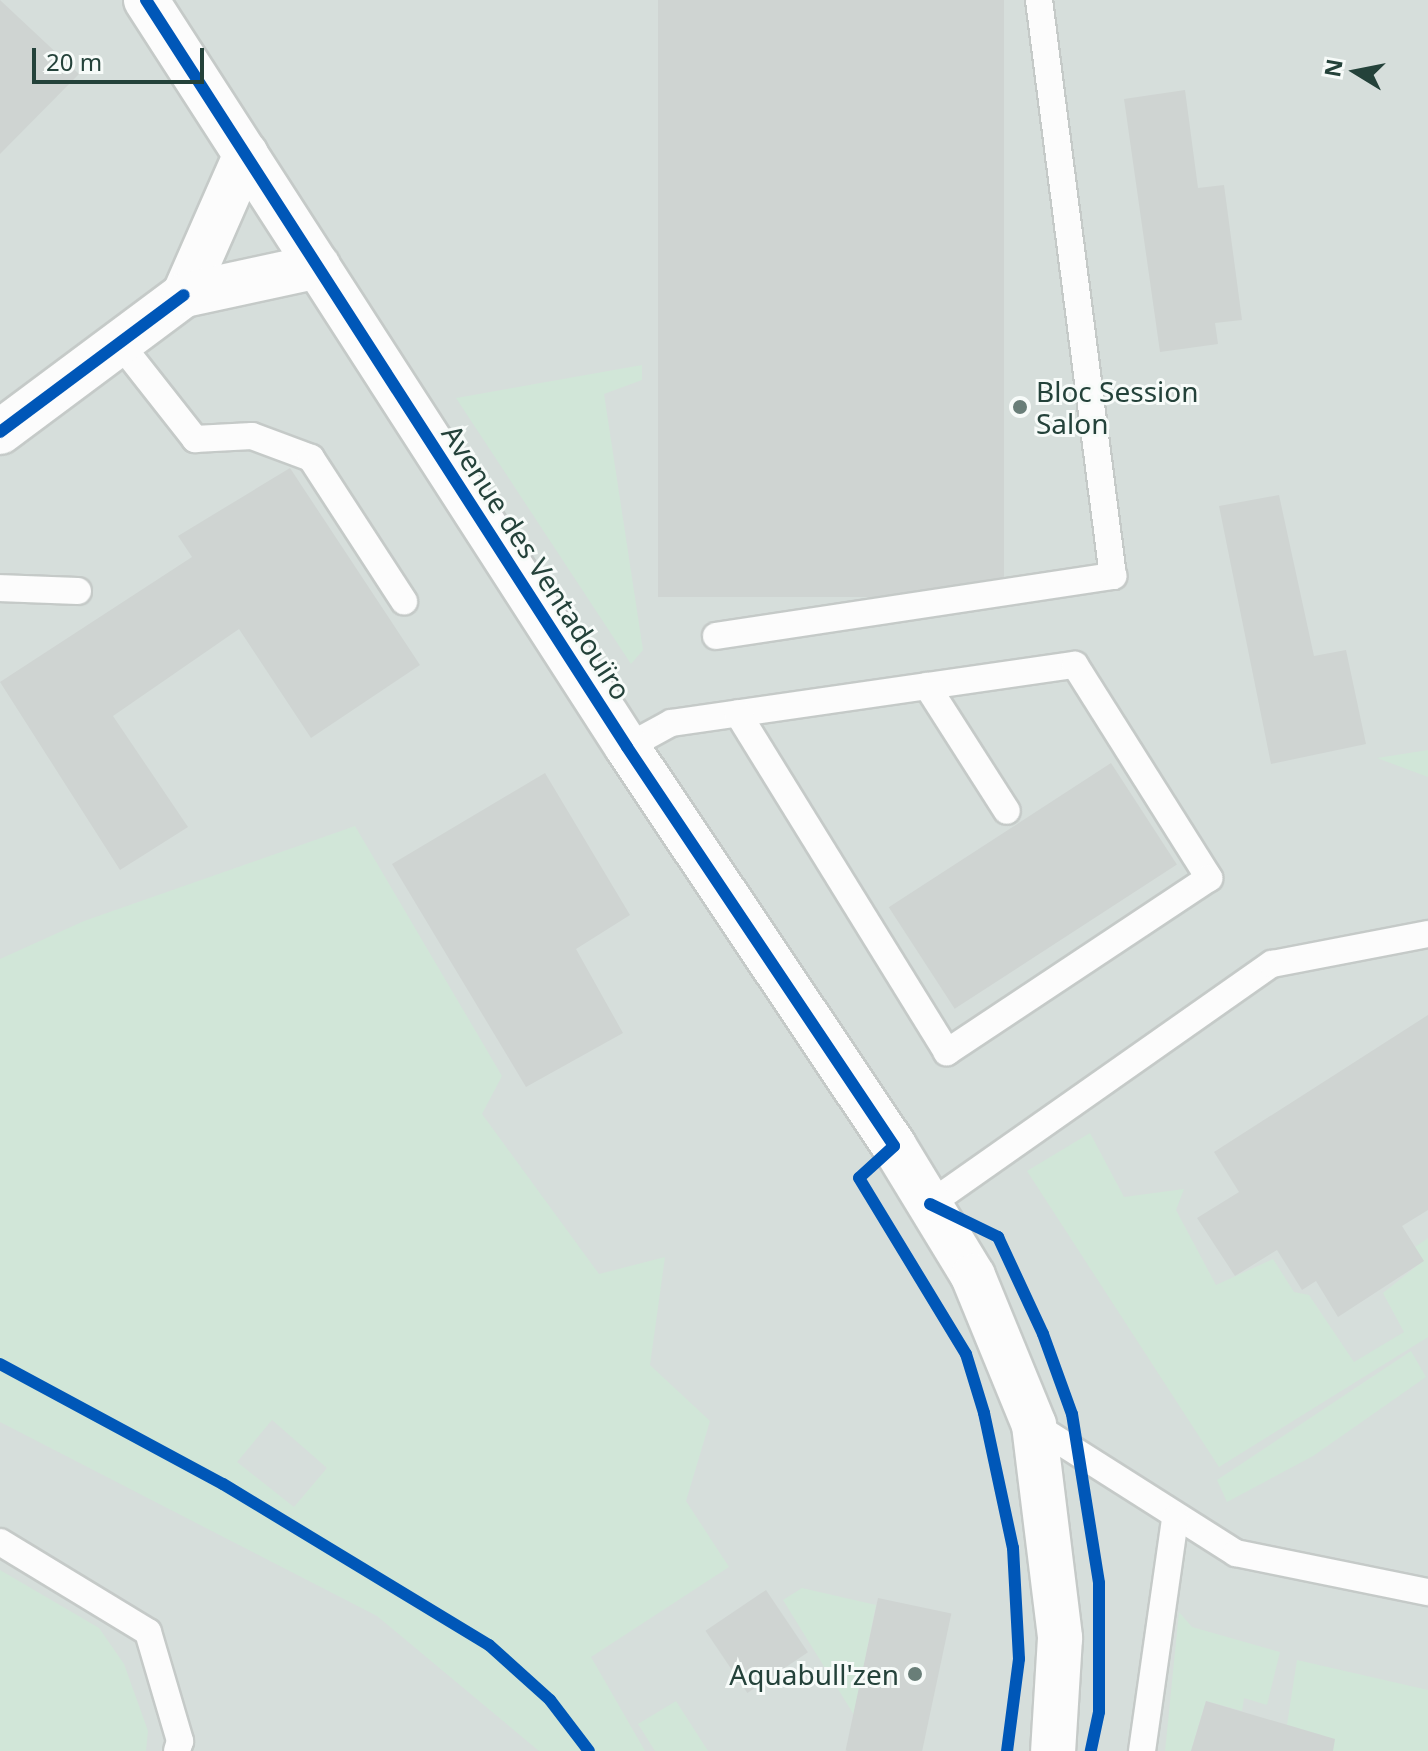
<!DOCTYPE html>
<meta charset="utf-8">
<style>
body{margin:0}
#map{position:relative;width:1428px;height:1751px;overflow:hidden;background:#e8edeb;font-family:"Noto Sans",sans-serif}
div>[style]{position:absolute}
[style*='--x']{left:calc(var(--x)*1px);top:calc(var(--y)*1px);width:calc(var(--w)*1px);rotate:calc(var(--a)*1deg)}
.built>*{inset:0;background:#d6dedb;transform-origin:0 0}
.green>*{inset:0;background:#d1e6d8}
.building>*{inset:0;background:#cfd4d2;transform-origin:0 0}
.roads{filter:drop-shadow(2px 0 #c5cac8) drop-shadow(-2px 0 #c5cac8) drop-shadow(0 2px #c5cac8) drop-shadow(0 -2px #c5cac8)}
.service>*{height:26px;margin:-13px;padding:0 13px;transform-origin:13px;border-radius:13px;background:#fcfcfc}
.minor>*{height:44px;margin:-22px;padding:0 22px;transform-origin:22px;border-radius:22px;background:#fcfcfc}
.cycleway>*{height:12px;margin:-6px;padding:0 6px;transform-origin:6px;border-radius:6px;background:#0057b8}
.dots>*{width:22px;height:22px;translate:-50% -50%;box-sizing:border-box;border:4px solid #f7fbf9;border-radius:50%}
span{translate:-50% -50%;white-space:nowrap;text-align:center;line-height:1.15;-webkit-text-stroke:6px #f7fbf9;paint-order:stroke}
.poi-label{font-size:28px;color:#24423a}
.left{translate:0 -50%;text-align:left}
.right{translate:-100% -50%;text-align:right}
.street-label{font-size:28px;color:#24423a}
.north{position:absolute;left:1316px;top:32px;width:80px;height:80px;-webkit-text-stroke:6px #f7fbf9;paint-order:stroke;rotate:280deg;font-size:22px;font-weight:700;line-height:32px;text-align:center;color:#24423a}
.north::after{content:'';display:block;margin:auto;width:28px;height:36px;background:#24423a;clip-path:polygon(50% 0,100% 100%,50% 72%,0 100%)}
.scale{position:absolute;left:32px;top:48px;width:172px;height:36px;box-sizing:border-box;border:4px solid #24423a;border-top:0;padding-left:10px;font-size:24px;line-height:28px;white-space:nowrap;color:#24423a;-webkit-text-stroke:6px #f7fbf9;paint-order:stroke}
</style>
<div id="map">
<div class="built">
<i style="left:0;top:0;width:1428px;height:1751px"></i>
</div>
<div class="green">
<i style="clip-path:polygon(642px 365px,642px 380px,604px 394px,643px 650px,631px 664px,456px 398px)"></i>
<i style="clip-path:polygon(1428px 750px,1428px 777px,1377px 758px)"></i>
<i style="clip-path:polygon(evenodd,355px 826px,502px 1076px,482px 1114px,599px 1274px,665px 1257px,650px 1365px,710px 1421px,686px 1501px,729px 1567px,591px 1657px,645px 1751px,539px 1751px,377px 1616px,0 1422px,0 959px,84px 921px,355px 826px,272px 1420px,327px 1468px,294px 1507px,237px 1462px,272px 1420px)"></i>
<i style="clip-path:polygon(1090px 1133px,1124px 1197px,1184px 1189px,1176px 1210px,1216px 1285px,1273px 1259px,1294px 1292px,1309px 1295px,1354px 1362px,1404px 1332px,1383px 1293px,1423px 1261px,1415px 1247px,1428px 1238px,1428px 1337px,1219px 1467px,1027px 1171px)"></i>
<i style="clip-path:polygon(1411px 1351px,1426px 1377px,1313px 1456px,1227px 1502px,1217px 1480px)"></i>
<i style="clip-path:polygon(0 1570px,99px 1628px,124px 1664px,148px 1731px,146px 1751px,0 1751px)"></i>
<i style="clip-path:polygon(802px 1588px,876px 1605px,854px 1715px,783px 1600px)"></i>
<i style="clip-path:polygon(1179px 1612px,1192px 1627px,1280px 1652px,1267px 1705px,1244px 1698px,1242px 1711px,1206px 1701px,1191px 1751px,1165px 1751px)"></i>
<i style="clip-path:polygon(1297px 1660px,1428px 1690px,1428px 1751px,1313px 1751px,1317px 1734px,1287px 1725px)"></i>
<i style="clip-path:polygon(676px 1701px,708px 1751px,655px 1751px,638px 1724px)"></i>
</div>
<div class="building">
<i style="clip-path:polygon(0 0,79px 74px,0 154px)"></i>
<i style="left:658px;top:0;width:346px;height:597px"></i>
<i style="clip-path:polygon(1185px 90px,1198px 188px,1224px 185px,1242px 320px,1215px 323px,1218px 344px,1160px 352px,1124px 99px)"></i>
<i style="clip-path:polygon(290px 468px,420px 665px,311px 738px,239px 629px,113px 716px,188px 827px,120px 870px,0 682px,192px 557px,178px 536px)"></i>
<i style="clip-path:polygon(1279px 495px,1314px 656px,1346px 650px,1366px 744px,1271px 764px,1219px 506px)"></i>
<i style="left:1111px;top:763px;width:121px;height:265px;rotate:57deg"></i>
<i style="clip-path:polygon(545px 773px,630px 915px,576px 949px,623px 1033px,526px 1087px,392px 864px)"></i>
<i style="clip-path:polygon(1428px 1015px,1428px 1210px,1402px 1226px,1424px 1261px,1338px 1317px,1316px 1281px,1302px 1290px,1277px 1250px,1235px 1276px,1197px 1218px,1239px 1192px,1214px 1152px)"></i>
<i style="left:766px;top:1590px;width:75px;height:73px;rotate:56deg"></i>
<i style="left:878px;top:1598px;width:75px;height:156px;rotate:12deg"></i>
<i style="clip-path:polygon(1206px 1701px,1335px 1739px,1333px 1751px,1191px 1751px)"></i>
</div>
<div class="roads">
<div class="service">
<i style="--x:118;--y:341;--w:125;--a:51.8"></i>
<i style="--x:195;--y:439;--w:57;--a:-3"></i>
<i style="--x:252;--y:436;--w:63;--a:20.4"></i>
<i style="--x:311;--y:458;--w:171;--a:57"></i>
<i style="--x:0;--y:588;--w:78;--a:2.2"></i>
<i style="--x:716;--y:636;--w:402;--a:-8.6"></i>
<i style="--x:1113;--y:576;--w:581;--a:-97.32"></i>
<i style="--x:927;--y:686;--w:148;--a:57.4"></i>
<i style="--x:627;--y:747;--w:50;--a:-28.6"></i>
<i style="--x:671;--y:723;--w:408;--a:-8.2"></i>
<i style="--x:1075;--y:665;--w:252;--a:57.8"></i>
<i style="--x:1209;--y:878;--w:315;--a:146.4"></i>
<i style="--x:947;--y:1052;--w:398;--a:-121.7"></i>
<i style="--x:930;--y:1204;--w:418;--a:-35.1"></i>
<i style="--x:1272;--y:964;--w:159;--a:-10.9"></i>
<i style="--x:1034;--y:1425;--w:239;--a:32.4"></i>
<i style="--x:1236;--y:1553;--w:196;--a:11.5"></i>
<i style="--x:0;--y:1542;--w:173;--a:31.3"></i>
<i style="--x:148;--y:1632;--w:114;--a:73.6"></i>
<i style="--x:180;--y:1741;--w:10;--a:107"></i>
<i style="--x:1142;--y:1751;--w:235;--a:-81.9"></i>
</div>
<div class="minor">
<i style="--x:146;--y:0;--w:888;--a:57.22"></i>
<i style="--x:627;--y:747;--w:480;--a:56.2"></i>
<i style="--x:894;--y:1146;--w:152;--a:58.7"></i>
<i style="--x:973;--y:1276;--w:161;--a:67.7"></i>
<i style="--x:1034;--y:1425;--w:215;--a:83"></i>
<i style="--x:1060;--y:1638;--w:113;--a:93.5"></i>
<i style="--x:184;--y:295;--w:154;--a:-66.3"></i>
<i style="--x:0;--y:432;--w:229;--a:-36.7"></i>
<i style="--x:184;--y:295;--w:137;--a:-12.2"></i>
</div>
</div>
<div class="cycleway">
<i style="--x:146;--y:0;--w:888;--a:57.22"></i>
<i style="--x:627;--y:747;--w:480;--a:56.2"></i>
<i style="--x:894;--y:1146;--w:47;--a:137.6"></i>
<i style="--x:859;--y:1178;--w:206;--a:58.7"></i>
<i style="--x:966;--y:1354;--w:62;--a:73"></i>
<i style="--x:984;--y:1413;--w:138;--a:77.9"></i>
<i style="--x:1013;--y:1548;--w:111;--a:86.9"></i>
<i style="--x:1019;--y:1659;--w:93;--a:97.4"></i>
<i style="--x:0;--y:432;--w:229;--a:-36.7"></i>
<i style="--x:930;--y:1204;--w:76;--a:25.9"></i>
<i style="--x:998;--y:1237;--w:107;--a:65.1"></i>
<i style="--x:1043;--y:1334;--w:85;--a:70.1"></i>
<i style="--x:1072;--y:1414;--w:171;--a:80.9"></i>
<i style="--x:1099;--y:1583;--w:129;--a:90"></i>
<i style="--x:1099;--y:1712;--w:40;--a:102"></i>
<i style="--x:0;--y:1364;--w:253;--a:28.3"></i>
<i style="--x:223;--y:1484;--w:311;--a:31.2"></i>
<i style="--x:489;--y:1645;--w:82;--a:42"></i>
<i style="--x:550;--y:1700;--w:64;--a:52.6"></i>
</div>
<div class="dots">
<i style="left:1020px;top:407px;background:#697e78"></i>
<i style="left:915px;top:1674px;background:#697e78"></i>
</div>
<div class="poi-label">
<span class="left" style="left:1036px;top:407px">Bloc Session<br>Salon</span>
<span class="right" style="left:899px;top:1674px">Aquabull'zen</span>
</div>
<div class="street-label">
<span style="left:537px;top:562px;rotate:57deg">Avenue des Ventadouïro</span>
</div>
<div class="north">N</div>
<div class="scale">20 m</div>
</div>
